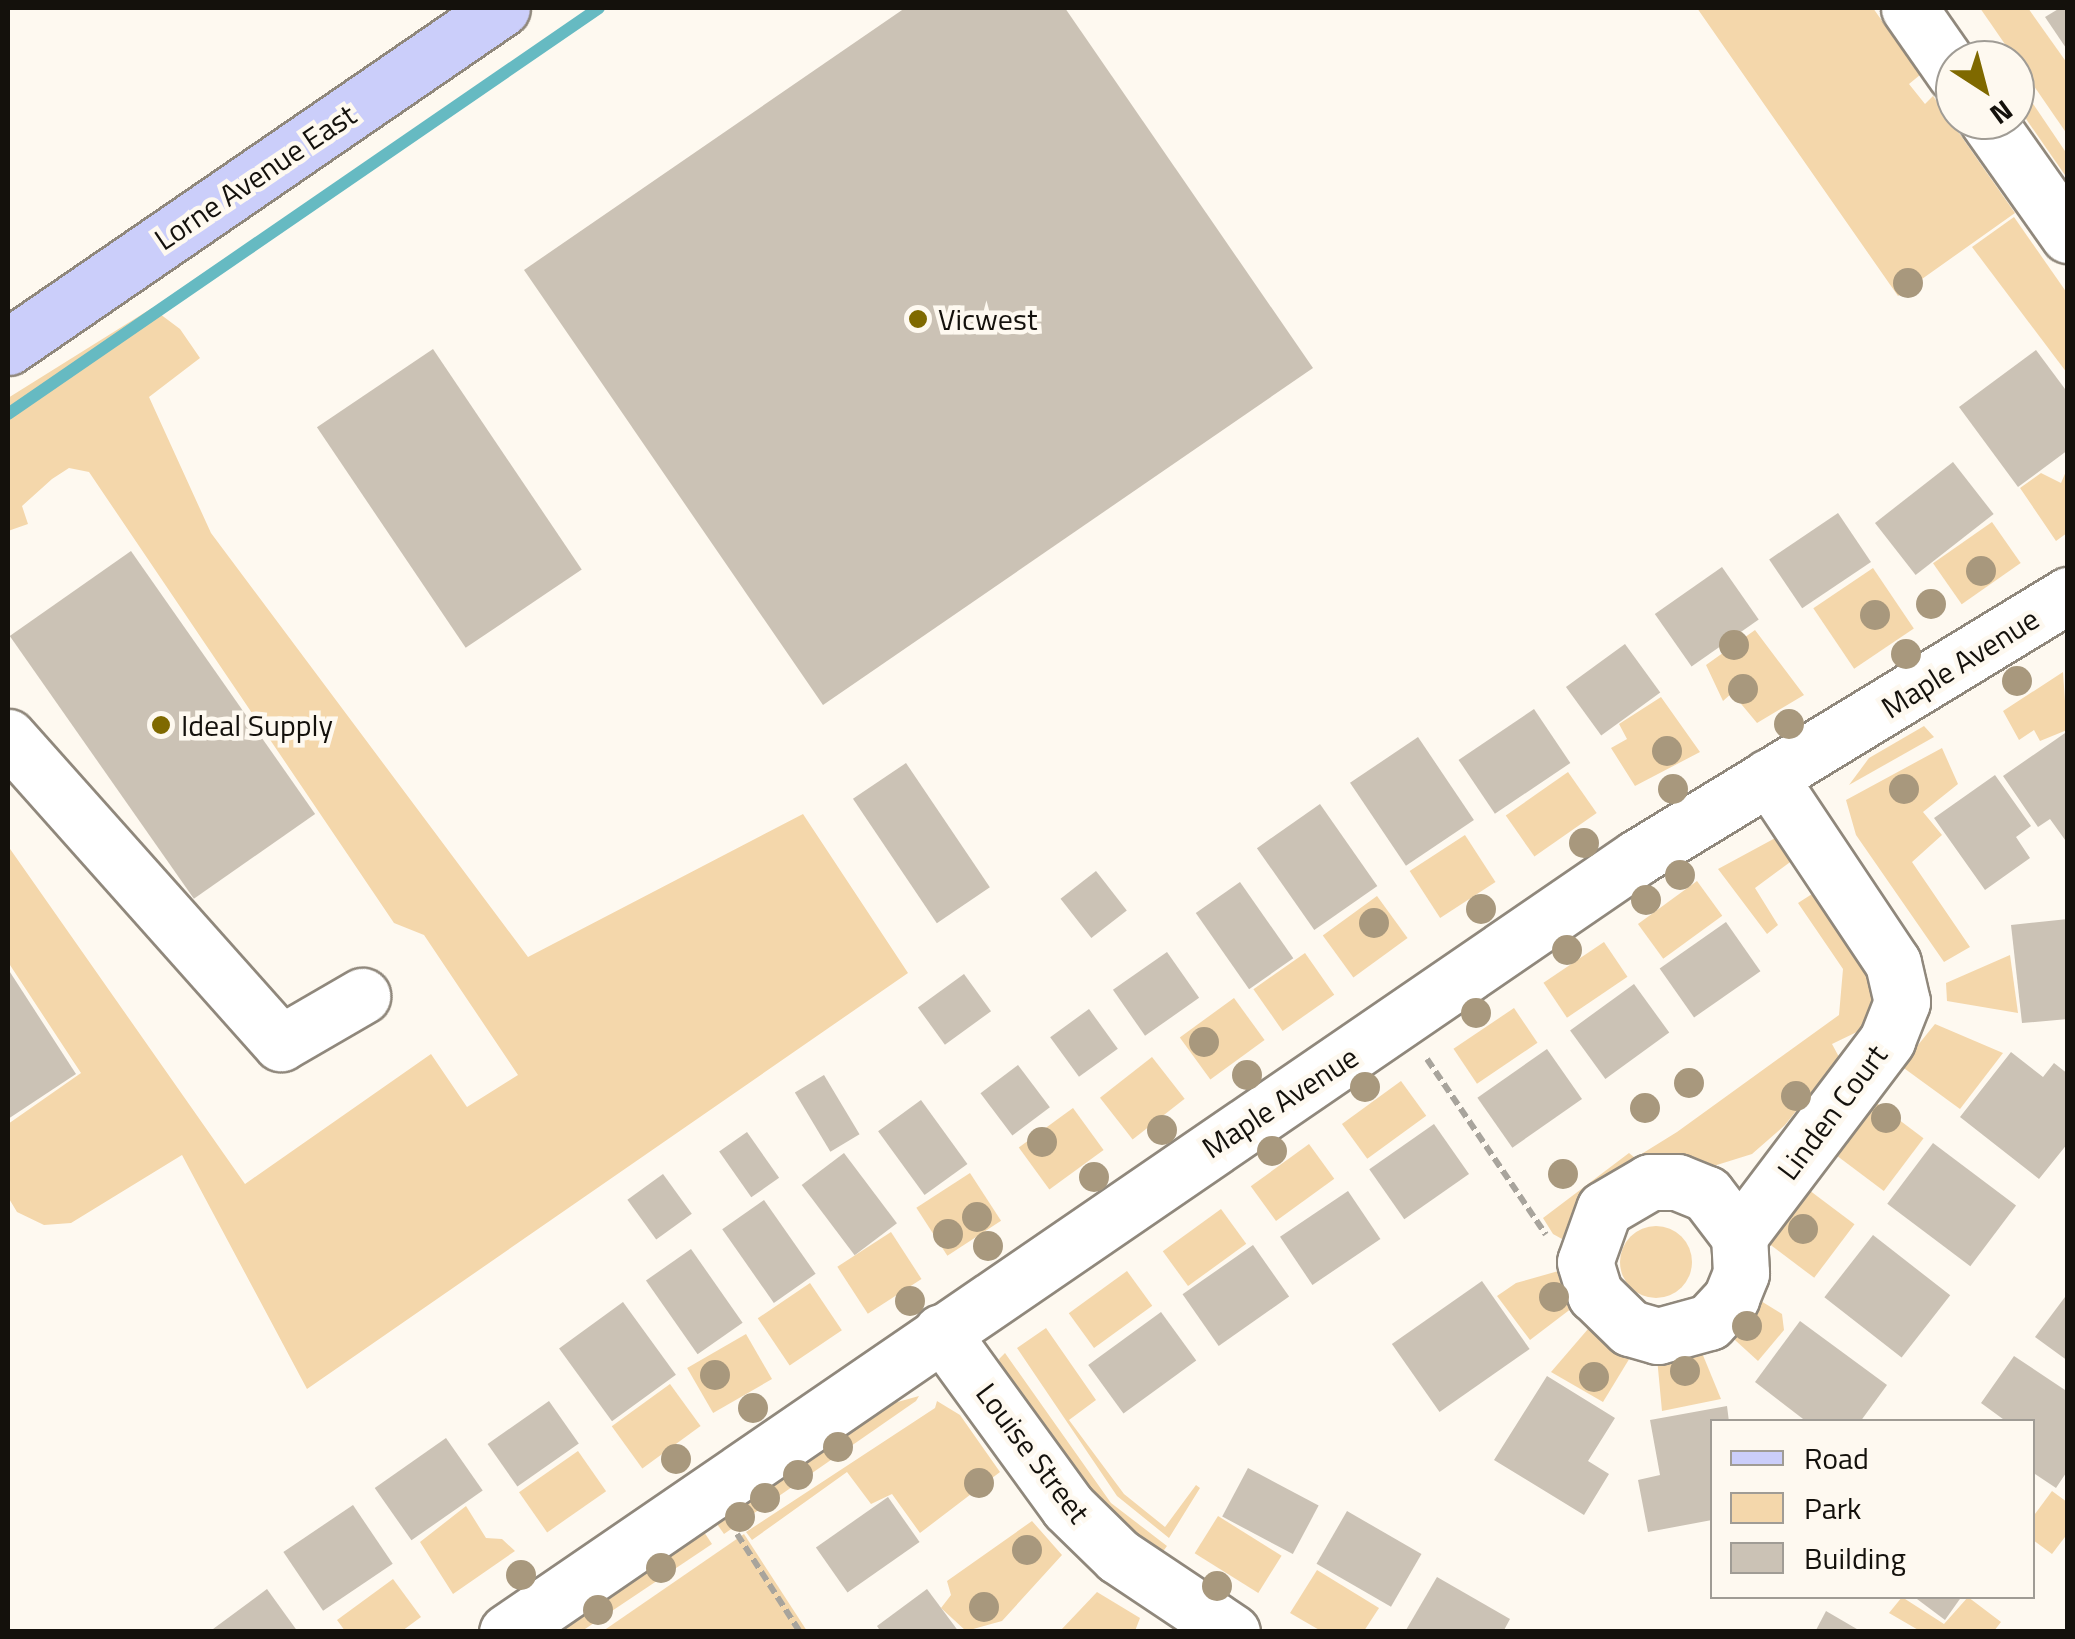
<!DOCTYPE html>
<style>
body{margin:0}
#map{position:relative;width:2075px;height:1639px;overflow:hidden;background:#fef9f0;font-family:"Titillium Web",sans-serif}
div>[style]{position:absolute}
[style*='--x']{left:calc(var(--x)*1px);top:calc(var(--y)*1px);width:calc(var(--w)*1px);rotate:calc(var(--a)*1deg)}
.green>*{inset:0;background:#f4d7ab;transform-origin:0 0}
.round{border-radius:50%}
.stream>*{height:12px;margin:-6px;padding:0 6px;transform-origin:6px;border-radius:6px;background:#66bac2}
.building>*{inset:0;background:#cbc2b5;transform-origin:0 0}
.path>*{height:6px;margin-top:-3px;transform-origin:0;background:repeating-linear-gradient(90deg,#a8a49c 0 10px,transparent 0 15px)}
.roads{filter:drop-shadow(2px 0 #90887c) drop-shadow(-2px 0 #90887c) drop-shadow(0 2px #90887c) drop-shadow(0 -2px #90887c)}
.minor>*{height:55px;margin:-27.5px;padding:0 27.5px;transform-origin:27.5px;border-radius:27.5px;background:#fff}
.major>*{height:55px;margin:-27.5px;padding:0 27.5px;transform-origin:27.5px;border-radius:27.5px;background:#cbcefa}
.trees>*{width:30px;height:30px;margin:-15px;border-radius:50%;background:#a8987d}
.dots>*{width:28px;height:28px;translate:-50% -50%;box-sizing:border-box;border:5px solid #fef9f0;border-radius:50%}
span{translate:-50% -50%;white-space:nowrap;text-align:center;line-height:1.15;-webkit-text-stroke:9px #fef9f0;paint-order:stroke}
.street-label{font-size:30px;color:#14110c}
.poi-label{font-size:30px;color:#14110c}
.left{translate:0 -50%;text-align:left}
.frame{position:absolute;inset:0;border:10px solid #14110c;pointer-events:none}
.legend{position:absolute;left:1710px;top:1419px;width:325px;height:180px;box-sizing:border-box;background:#fef9f0;border:2px solid #a09c95;margin:0;padding:12px 18px;list-style:none;font-size:30px;color:#14110c}
.legend li{display:flex;align-items:center;gap:20px;height:50px}
.legend b{width:50px;border:2px solid #a09c95}
.north{position:absolute;left:1935px;top:40px;width:100px;height:100px;box-sizing:border-box;background:#fef9f0;border:2px solid #a09c95;border-radius:50%;rotate:144deg;font-size:28px;font-weight:700;line-height:40px;text-align:center;color:#14110c}
.north::after{content:'';display:block;margin:auto;width:35px;height:45px;background:#7f6900;clip-path:polygon(50% 0,100% 100%,50% 72%,0 100%)}
</style>
<div id="map">
<div class="green">
<i style="clip-path:polygon(1697px 8px,1873px 8px,1920px 75px,1909px 84px,1925px 104px,1933px 96px,2015px 213px,1898px 296px)"></i>
<i style="clip-path:polygon(1980px 8px,2028px 8px,2067px 63px,2067px 134px)"></i>
<i style="clip-path:polygon(2015px 77px,2067px 154px,2067px 178px,2015px 103px)"></i>
<i style="clip-path:polygon(2014px 217px,2067px 293px,2067px 373px,1972px 247px)"></i>
<i style="clip-path:polygon(152px 308px,180px 329px,200px 358px,149px 397px,211px 533px,528px 957px,803px 814px,908px 973px,307px 1389px,182px 1155px,71px 1223px,44px 1225px,17px 1212px,8px 1197px,8px 1124px,81px 1073px,8px 962px,8px 846px,245px 1184px,431px 1054px,467px 1107px,518px 1075px,424px 935px,394px 923px,89px 472px,69px 468px,52px 479px,22px 506px,28px 524px,8px 531px,8px 398px)"></i>
<i style="clip-path:polygon(2067px 469px,2067px 533px,2056px 541px,2020px 488px,2041px 473px,2061px 483px)"></i>
<i style="left:1992px;top:522px;width:50px;height:72px;rotate:55deg"></i>
<i style="left:1873px;top:568px;width:73px;height:72px;rotate:56deg"></i>
<i style="clip-path:polygon(1755px 630px,1804px 695px,1757px 723px,1732px 693px,1723px 701px,1706px 665px)"></i>
<i style="clip-path:polygon(2063px 672px,2067px 730px,2040px 741px,2034px 730px,2019px 740px,2003px 711px)"></i>
<i style="clip-path:polygon(1661px 697px,1700px 752px,1635px 786px,1611px 748px,1627px 739px,1619px 724px)"></i>
<i style="clip-path:polygon(1924px 726px,1934px 737px,1849px 785px,1869px 758px)"></i>
<i style="clip-path:polygon(1942px 748px,1958px 784px,1923px 812px,1942px 835px,1912px 862px,1970px 947px,1944px 962px,1856px 835px,1846px 800px)"></i>
<i style="left:1568px;top:772px;width:50px;height:76px;rotate:55deg"></i>
<i style="left:1465px;top:835px;width:56px;height:66px;rotate:57deg"></i>
<i style="clip-path:polygon(1779px 836px,1797px 857px,1755px 888px,1778px 925px,1767px 934px,1718px 869px)"></i>
<i style="left:1697px;top:881px;width:43px;height:73px;rotate:54deg"></i>
<i style="clip-path:polygon(1823px 887px,1883px 990px,1861px 1030px,1832px 1044px,1839px 1057px,1785px 1125px,1752px 1154px,1576px 1209px,1562px 1239px,1553px 1234px,1543px 1218px,1629px 1153px,1635px 1158px,1677px 1132px,1839px 1015px,1843px 969px,1798px 903px)"></i>
<i style="left:1377px;top:896px;width:52px;height:67px;rotate:54deg"></i>
<i style="left:1604px;top:942px;width:42px;height:73px;rotate:56deg"></i>
<i style="left:1305px;top:953px;width:51px;height:63px;rotate:55deg"></i>
<i style="clip-path:polygon(2010px 955px,2018px 1013px,1947px 1001px,1946px 983px)"></i>
<i style="left:1234px;top:998px;width:52px;height:67px;rotate:54deg"></i>
<i style="left:1514px;top:1008px;width:42px;height:73px;rotate:56deg"></i>
<i style="clip-path:polygon(1935px 1024px,2003px 1053px,1960px 1109px,1901px 1066px)"></i>
<i style="left:1152px;top:1057px;width:53px;height:66px;rotate:52deg"></i>
<i style="left:1401px;top:1081px;width:43px;height:73px;rotate:54deg"></i>
<i style="left:1874px;top:1101px;width:62px;height:66px;rotate:37deg"></i>
<i style="left:1073px;top:1108px;width:52px;height:67px;rotate:54deg"></i>
<i style="left:1309px;top:1144px;width:43px;height:72px;rotate:54deg"></i>
<i style="left:970px;top:1173px;width:57px;height:64px;rotate:57deg"></i>
<i style="left:1805px;top:1187px;width:62px;height:67px;rotate:37deg"></i>
<i style="left:1221px;top:1209px;width:43px;height:72px;rotate:54deg"></i>
<i class="round" style="left:1620px;top:1226px;width:72px;height:72px"></i>
<i style="left:891px;top:1232px;width:56px;height:64px;rotate:57deg"></i>
<i style="clip-path:polygon(1562px 1270px,1572px 1308px,1530px 1340px,1497px 1296px,1516px 1283px)"></i>
<i style="left:1127px;top:1271px;width:43px;height:72px;rotate:54deg"></i>
<i style="left:810px;top:1283px;width:57px;height:63px;rotate:56deg"></i>
<i style="clip-path:polygon(1748px 1293px,1782px 1314px,1784px 1330px,1758px 1361px,1724px 1330px)"></i>
<i style="clip-path:polygon(1046px 1328px,1096px 1400px,1069px 1420px,1124px 1494px,1165px 1527px,1196px 1485px,1200px 1488px,1169px 1538px,1117px 1496px,1017px 1348px)"></i>
<i style="clip-path:polygon(1588px 1329px,1631px 1356px,1603px 1402px,1551px 1372px)"></i>
<i style="left:746px;top:1334px;width:52px;height:68px;rotate:60deg"></i>
<i style="clip-path:polygon(1700px 1348px,1721px 1399px,1662px 1411px,1657px 1358px)"></i>
<i style="clip-path:polygon(1005px 1353px,1111px 1503px,1167px 1546px,1156px 1561px,1122px 1539px,1006px 1381px,999px 1359px)"></i>
<i style="left:670px;top:1384px;width:52px;height:72px;rotate:54deg"></i>
<i style="clip-path:polygon(919px 1396px,916px 1401px,724px 1534px,717px 1524px,894px 1403px)"></i>
<i style="clip-path:polygon(937px 1401px,960px 1415px,1000px 1472px,920px 1533px,892px 1494px,871px 1504px,847px 1472px,752px 1540px,746px 1532px,935px 1408px)"></i>
<i style="left:578px;top:1451px;width:49px;height:72px;rotate:55deg"></i>
<i style="clip-path:polygon(2052px 1491px,2067px 1502px,2068px 1533px,2052px 1554px,2033px 1540px,2032px 1518px)"></i>
<i style="clip-path:polygon(466px 1506px,486px 1538px,502px 1539px,515px 1551px,453px 1594px,420px 1542px)"></i>
<i style="left:1218px;top:1516px;width:75px;height:44px;rotate:32deg"></i>
<i style="clip-path:polygon(1032px 1521px,1062px 1555px,1002px 1621px,966px 1631px,941px 1608px,951px 1595px,947px 1581px)"></i>
<i style="clip-path:polygon(704px 1532px,712px 1544px,582px 1631px,560px 1631px)"></i>
<i style="clip-path:polygon(744px 1534px,807px 1631px,603px 1631px)"></i>
<i style="clip-path:polygon(1317px 1570px,1379px 1608px,1364px 1631px,1321px 1631px,1290px 1613px)"></i>
<i style="clip-path:polygon(393px 1579px,421px 1617px,402px 1631px,345px 1631px,337px 1620px)"></i>
<i style="clip-path:polygon(1097px 1592px,1140px 1618px,1135px 1631px,1060px 1631px)"></i>
<i style="clip-path:polygon(1902px 1597px,1944px 1624px,1968px 1597px,2001px 1622px,1994px 1631px,1920px 1631px,1889px 1613px)"></i>
</div>
<div class="stream">
<i style="--x:8;--y:414;--w:717;--a:-34.49"></i>
</div>
<div class="building">
<i style="clip-path:polygon(905px 8px,1065px 8px,1313px 368px,823px 705px,524px 270px)"></i>
<i style="clip-path:polygon(2060px 8px,2068px 8px,2068px 51px,2045px 17px)"></i>
<i style="left:433px;top:349px;width:266px;height:140px;rotate:56deg"></i>
<i style="clip-path:polygon(2036px 350px,2068px 393px,2068px 450px,2018px 487px,1959px 407px)"></i>
<i style="left:1953px;top:462px;width:66px;height:99px;rotate:52deg"></i>
<i style="left:1838px;top:513px;width:59px;height:83px;rotate:56deg"></i>
<i style="left:131px;top:551px;width:321px;height:148px;rotate:55deg"></i>
<i style="left:1722px;top:567px;width:64px;height:82px;rotate:55deg"></i>
<i style="left:1625px;top:644px;width:60px;height:73px;rotate:54deg"></i>
<i style="left:1534px;top:709px;width:65px;height:91px;rotate:56deg"></i>
<i style="clip-path:polygon(2068px 731px,2068px 844px,2050px 819px,2038px 827px,2003px 776px)"></i>
<i style="left:1418px;top:737px;width:100px;height:82px;rotate:56deg"></i>
<i style="left:906px;top:763px;width:150px;height:64px;rotate:56deg"></i>
<i style="clip-path:polygon(1995px 775px,2031px 826px,2016px 837px,2030px 858px,1985px 890px,1934px 818px)"></i>
<i style="left:1320px;top:804px;width:100px;height:77px;rotate:55deg"></i>
<i style="left:1096px;top:871px;width:50px;height:45px;rotate:52deg"></i>
<i style="left:1240px;top:882px;width:93px;height:54px;rotate:55deg"></i>
<i style="clip-path:polygon(2068px 919px,2068px 1019px,2022px 1023px,2011px 925px)"></i>
<i style="left:1726px;top:922px;width:60px;height:81px;rotate:55deg"></i>
<i style="left:1167px;top:952px;width:56px;height:66px;rotate:55deg"></i>
<i style="clip-path:polygon(8px 969px,76px 1074px,8px 1119px)"></i>
<i style="left:964px;top:974px;width:46px;height:57px;rotate:54deg"></i>
<i style="left:1634px;top:984px;width:60px;height:79px;rotate:54deg"></i>
<i style="left:1089px;top:1009px;width:49px;height:48px;rotate:54deg"></i>
<i style="left:1547px;top:1049px;width:61px;height:85px;rotate:55deg"></i>
<i style="clip-path:polygon(2011px 1052px,2043px 1077px,2054px 1063px,2068px 1074px,2068px 1143px,2039px 1179px,1960px 1117px)"></i>
<i style="left:1018px;top:1065px;width:53px;height:47px;rotate:53deg"></i>
<i style="left:824px;top:1075px;width:69px;height:34px;rotate:59deg"></i>
<i style="left:921px;top:1100px;width:79px;height:53px;rotate:54deg"></i>
<i style="left:1434px;top:1124px;width:61px;height:79px;rotate:55deg"></i>
<i style="left:747px;top:1132px;width:56px;height:34px;rotate:55deg"></i>
<i style="left:1933px;top:1143px;width:104px;height:76px;rotate:37deg"></i>
<i style="left:844px;top:1153px;width:88px;height:53px;rotate:53deg"></i>
<i style="left:663px;top:1174px;width:49px;height:44px;rotate:54deg"></i>
<i style="left:1348px;top:1191px;width:58px;height:82px;rotate:56deg"></i>
<i style="left:764px;top:1200px;width:90px;height:51px;rotate:55deg"></i>
<i style="left:1873px;top:1235px;width:98px;height:79px;rotate:38deg"></i>
<i style="left:1253px;top:1245px;width:63px;height:86px;rotate:55deg"></i>
<i style="left:691px;top:1249px;width:90px;height:55px;rotate:55deg"></i>
<i style="left:1482px;top:1281px;width:83px;height:110px;rotate:55deg"></i>
<i style="clip-path:polygon(2068px 1293px,2068px 1361px,2035px 1337px)"></i>
<i style="left:623px;top:1302px;width:90px;height:79px;rotate:54deg"></i>
<i style="left:1161px;top:1312px;width:60px;height:90px;rotate:54deg"></i>
<i style="clip-path:polygon(1800px 1321px,1887px 1385px,1860px 1422px,1807px 1422px,1755px 1382px)"></i>
<i style="clip-path:polygon(2014px 1356px,2068px 1392px,2068px 1470px,2056px 1488px,2032px 1472px,2032px 1422px,2007px 1422px,1981px 1403px)"></i>
<i style="clip-path:polygon(1547px 1376px,1615px 1418px,1588px 1461px,1609px 1474px,1584px 1515px,1494px 1460px)"></i>
<i style="left:549px;top:1401px;width:52px;height:75px;rotate:55deg"></i>
<i style="clip-path:polygon(1727px 1406px,1729px 1422px,1712px 1422px,1712px 1520px,1648px 1532px,1638px 1480px,1660px 1475px,1650px 1420px)"></i>
<i style="left:446px;top:1438px;width:64px;height:87px;rotate:55deg"></i>
<i style="left:1248px;top:1468px;width:80px;height:55px;rotate:28deg"></i>
<i style="left:888px;top:1497px;width:55px;height:88px;rotate:55deg"></i>
<i style="left:353px;top:1505px;width:71px;height:84px;rotate:56deg"></i>
<i style="left:1347px;top:1511px;width:86px;height:61px;rotate:30deg"></i>
<i style="clip-path:polygon(1437px 1577px,1510px 1619px,1503px 1632px,1406px 1630px)"></i>
<i style="clip-path:polygon(267px 1589px,298px 1632px,209px 1632px)"></i>
<i style="clip-path:polygon(927px 1589px,959px 1632px,881px 1632px,877px 1626px)"></i>
<i style="clip-path:polygon(1913px 1596px,1962px 1596px,1945px 1620px)"></i>
<i style="clip-path:polygon(1826px 1611px,1862px 1632px,1815px 1632px)"></i>
</div>
<div class="path">
<i style="--x:1427;--y:1059;--w:212;--a:55.9"></i>
<i style="--x:737;--y:1534;--w:117;--a:57.3"></i>
</div>
<div class="roads">
<div class="minor">
<i style="--x:1909;--y:8;--w:80;--a:55.1"></i>
<i style="--x:1987;--y:120;--w:141;--a:54.8"></i>
<i style="--x:8;--y:737;--w:410;--a:48.3"></i>
<i style="--x:281;--y:1043;--w:94;--a:-30.1"></i>
<i style="--x:1739;--y:1236;--w:53;--a:-127.3"></i>
<i style="--x:1707;--y:1194;--w:32;--a:-158"></i>
<i style="--x:1677;--y:1182;--w:27;--a:180"></i>
<i style="--x:1650;--y:1182;--w:53;--a:149.6"></i>
<i style="--x:1604;--y:1209;--w:56;--a:109.7"></i>
<i style="--x:1585;--y:1262;--w:34;--a:73"></i>
<i style="--x:1595;--y:1294;--w:49;--a:44.2"></i>
<i style="--x:1630;--y:1328;--w:29;--a:16"></i>
<i style="--x:1658;--y:1336;--w:53;--a:-15.4"></i>
<i style="--x:1709;--y:1322;--w:33;--a:-47"></i>
<i style="--x:1731;--y:1298;--w:27;--a:-68"></i>
<i style="--x:1741;--y:1273;--w:37;--a:-93"></i>
<i style="--x:1739;--y:1236;--w:246;--a:-52.9"></i>
<i style="--x:1887;--y:1040;--w:41;--a:-68.5"></i>
<i style="--x:1902;--y:1002;--w:40;--a:-103"></i>
<i style="--x:1893;--y:963;--w:224;--a:-123.7"></i>
<i style="--x:941;--y:1332;--w:216;--a:54"></i>
<i style="--x:1068;--y:1507;--w:70;--a:44.4"></i>
<i style="--x:1118;--y:1556;--w:137;--a:33.7"></i>
<i style="--x:507;--y:1632;--w:1371;--a:-34.42"></i>
<i style="--x:1638;--y:857;--w:504;--a:-31.35"></i>
</div>
<div class="major">
<i style="--x:8;--y:347;--w:599;--a:-34.46"></i>
</div>
</div>
<div class="trees">
<i style="left:1908px;top:283px"></i>
<i style="left:1981px;top:571px"></i>
<i style="left:1931px;top:604px"></i>
<i style="left:1875px;top:615px"></i>
<i style="left:1734px;top:645px"></i>
<i style="left:1906px;top:654px"></i>
<i style="left:2017px;top:681px"></i>
<i style="left:1743px;top:689px"></i>
<i style="left:1789px;top:724px"></i>
<i style="left:1667px;top:751px"></i>
<i style="left:1673px;top:789px"></i>
<i style="left:1904px;top:789px"></i>
<i style="left:1584px;top:843px"></i>
<i style="left:1680px;top:875px"></i>
<i style="left:1646px;top:900px"></i>
<i style="left:1481px;top:909px"></i>
<i style="left:1374px;top:923px"></i>
<i style="left:1567px;top:950px"></i>
<i style="left:1476px;top:1013px"></i>
<i style="left:1204px;top:1042px"></i>
<i style="left:1247px;top:1075px"></i>
<i style="left:1689px;top:1083px"></i>
<i style="left:1365px;top:1087px"></i>
<i style="left:1796px;top:1096px"></i>
<i style="left:1645px;top:1108px"></i>
<i style="left:1886px;top:1118px"></i>
<i style="left:1162px;top:1130px"></i>
<i style="left:1042px;top:1142px"></i>
<i style="left:1272px;top:1151px"></i>
<i style="left:1563px;top:1174px"></i>
<i style="left:1094px;top:1177px"></i>
<i style="left:977px;top:1217px"></i>
<i style="left:1803px;top:1229px"></i>
<i style="left:948px;top:1234px"></i>
<i style="left:988px;top:1246px"></i>
<i style="left:1554px;top:1297px"></i>
<i style="left:910px;top:1301px"></i>
<i style="left:1747px;top:1326px"></i>
<i style="left:1685px;top:1371px"></i>
<i style="left:715px;top:1375px"></i>
<i style="left:1594px;top:1377px"></i>
<i style="left:753px;top:1408px"></i>
<i style="left:838px;top:1447px"></i>
<i style="left:676px;top:1459px"></i>
<i style="left:798px;top:1475px"></i>
<i style="left:979px;top:1483px"></i>
<i style="left:765px;top:1498px"></i>
<i style="left:740px;top:1517px"></i>
<i style="left:1027px;top:1550px"></i>
<i style="left:661px;top:1568px"></i>
<i style="left:521px;top:1575px"></i>
<i style="left:1217px;top:1586px"></i>
<i style="left:984px;top:1607px"></i>
<i style="left:598px;top:1610px"></i>
</div>
<div class="dots">
<i style="left:918px;top:319px;background:#7f6900"></i>
<i style="left:161px;top:725px;background:#7f6900"></i>
</div>
<div class="street-label">
<span style="left:255px;top:177px;rotate:-34deg">Lorne Avenue East</span>
<span style="left:1960px;top:663px;rotate:-32deg">Maple Avenue</span>
<span style="left:1280px;top:1102px;rotate:-33deg">Maple Avenue</span>
<span style="left:1832px;top:1112px;rotate:-53deg">Linden Court</span>
<span style="left:1033px;top:1453px;rotate:53deg">Louise Street</span>
</div>
<div class="poi-label">
<span class="left" style="left:938px;top:319px">Vicwest</span>
<span class="left" style="left:181px;top:725px">Ideal Supply</span>
</div>
<div class="frame"></div>
<ul class="legend">
<li><b style="height:12px;background:#cbcefa"></b>Road</li>
<li><b style="height:28px;background:#f4d7ab"></b>Park</li>
<li><b style="height:28px;background:#cbc2b5"></b>Building</li>
</ul>
<div class="north">N</div>
</div>
